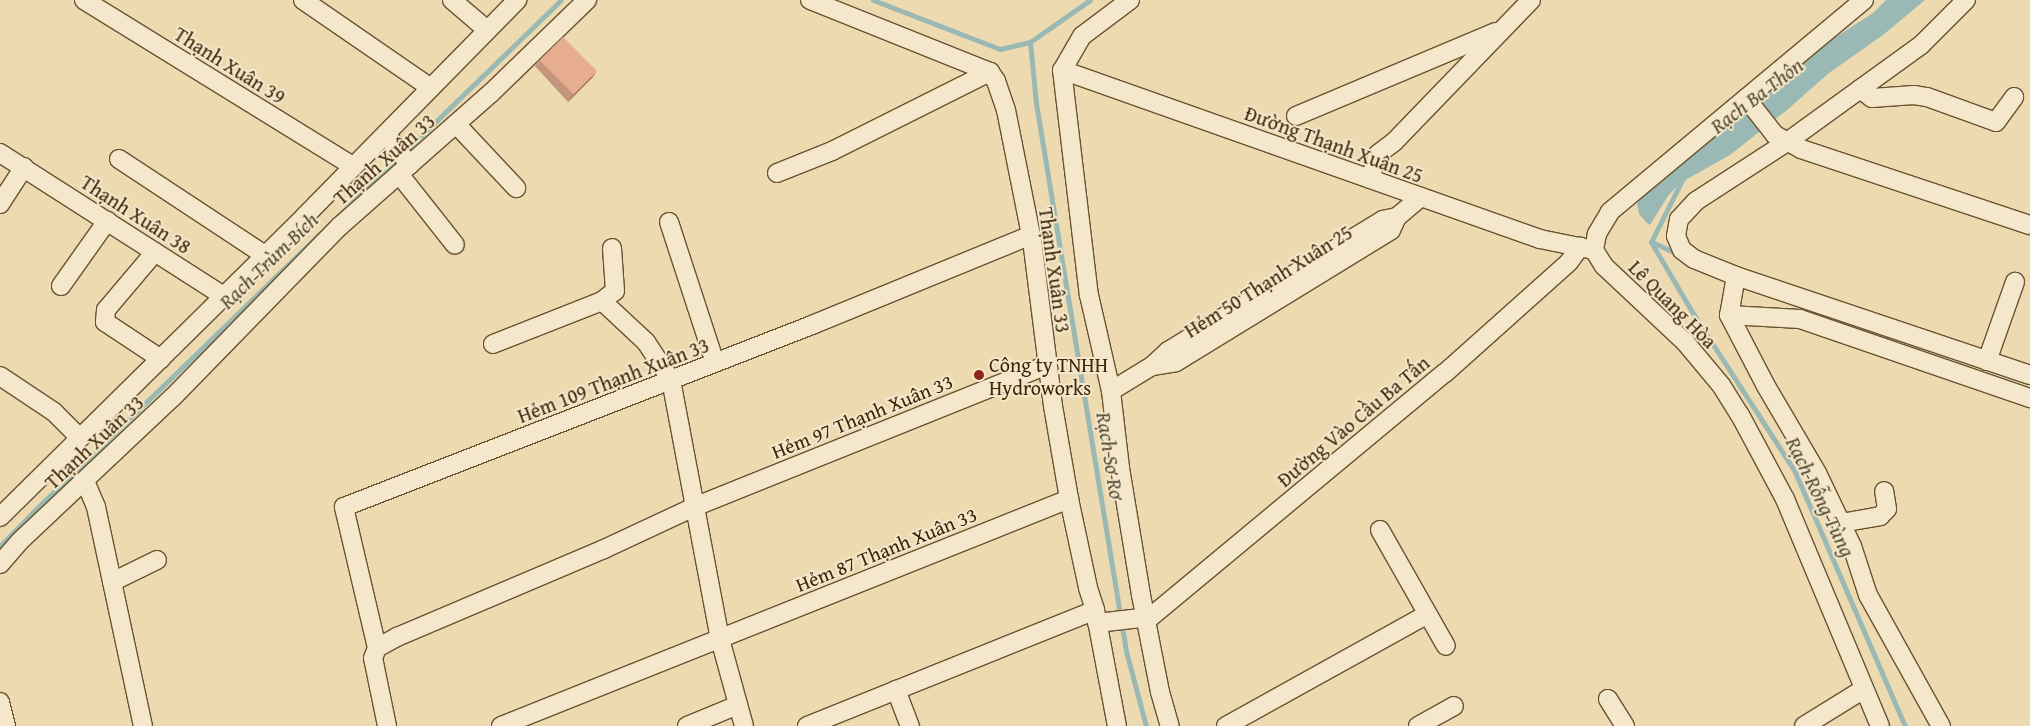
<!DOCTYPE html>
<meta charset="utf-8">
<style>
body{margin:0}
#map{position:relative;width:2030px;height:726px;overflow:hidden;background:#eedab0;font-family:"Gentium Book Plus",serif}
div>[style]{position:absolute}
[style*='--x']{left:calc(var(--x)*1px);top:calc(var(--y)*1px);width:calc(var(--w)*1px);rotate:calc(var(--a)*1deg)}
.water>*{inset:0;background:#9bb9b4}
.stream>*{height:5px;margin:-2.5px;padding:0 2.5px;transform-origin:2.5px;border-radius:2.5px;background:#9bb9b4}
.roads{filter:drop-shadow(1px 0 #695330) drop-shadow(-1px 0 #695330) drop-shadow(0 1px #695330) drop-shadow(0 -1px #695330)}
.minor>*{height:18px;margin:-9px;padding:0 9px;transform-origin:9px;border-radius:9px;background:#f4e7cc}
.wall>*{inset:0;background:#c6957d}
.shaded-wall>*{inset:0;background:#a17966}
.building>*{inset:0;background:#e6ad91;transform-origin:0 0}
.dots>*{width:14px;height:14px;translate:-50% -50%;box-sizing:border-box;border:2px solid #f4e7cc;border-radius:50%}
span{translate:-50% -50%;white-space:nowrap;text-align:center;line-height:1.15;-webkit-text-stroke:4px #f4e7cc;paint-order:stroke}
.street-label{font-size:20px;color:#3d2605}
.poi-label{font-size:20px;color:#3d2605}
.left{translate:0 -50%;text-align:left}
.water-label{font-size:21px;color:#544b31;font-style:italic}
</style>
<div id="map">
<div class="water">
<i style="clip-path:polygon(1886px 0,1925px 0,1883px 35px,1829px 73px,1787px 110px,1730px 155px,1680px 183px,1668px 196px,1650px 225px,1646px 222px,1639px 214px,1637px 204px,1645px 190px,1693px 149px,1743px 114px,1811px 53px,1873px 13px)"></i>
</div>
<div class="stream">
<i style="--x:873;--y:0;--w:136;--a:21.1"></i>
<i style="--x:1000;--y:49;--w:31;--a:-13"></i>
<i style="--x:1030;--y:42;--w:73;--a:-35"></i>
<i style="--x:1030;--y:42;--w:61;--a:84.4"></i>
<i style="--x:1036;--y:103;--w:555;--a:80.67"></i>
<i style="--x:1126;--y:651;--w:78;--a:75.1"></i>
<i style="--x:1651;--y:242;--w:85;--a:59.5"></i>
<i style="--x:1694;--y:315;--w:187;--a:57.2"></i>
<i style="--x:1795;--y:472;--w:277;--a:66.6"></i>
<i style="--x:1651;--y:242;--w:72;--a:-63.4"></i>
<i style="--x:1652;--y:242;--w:29;--a:25"></i>
<i style="--x:0;--y:546;--w:54;--a:-45.7"></i>
<i style="--x:38;--y:507;--w:728;--a:-44.11"></i>
</div>
<div class="roads">
<div class="minor">
<i style="--x:84;--y:0;--w:317;--a:31.7"></i>
<i style="--x:303;--y:0;--w:155;--a:34.5"></i>
<i style="--x:452;--y:0;--w:46;--a:40.6"></i>
<i style="--x:810;--y:0;--w:194;--a:21.8"></i>
<i style="--x:990;--y:72;--w:11;--a:56"></i>
<i style="--x:996;--y:81;--w:31;--a:71"></i>
<i style="--x:1006;--y:110;--w:133;--a:78.7"></i>
<i style="--x:1032;--y:240;--w:167;--a:82.8"></i>
<i style="--x:1053;--y:406;--w:94;--a:80.2"></i>
<i style="--x:1069;--y:499;--w:91;--a:77.9"></i>
<i style="--x:1088;--y:588;--w:23;--a:72"></i>
<i style="--x:1095;--y:610;--w:118;--a:79.3"></i>
<i style="--x:1130;--y:0;--w:60;--a:143.1"></i>
<i style="--x:1082;--y:36;--w:39;--a:120"></i>
<i style="--x:1062;--y:70;--w:227;--a:83.2"></i>
<i style="--x:1089;--y:295;--w:98;--a:77.1"></i>
<i style="--x:1111;--y:391;--w:78;--a:83.3"></i>
<i style="--x:1120;--y:468;--w:129;--a:80.6"></i>
<i style="--x:1141;--y:595;--w:99;--a:78.9"></i>
<i style="--x:1160;--y:692;--w:35;--a:74"></i>
<i style="--x:1864;--y:0;--w:331;--a:140.2"></i>
<i style="--x:1610;--y:212;--w:26;--a:121"></i>
<i style="--x:1597;--y:234;--w:16;--a:101"></i>
<i style="--x:1594;--y:250;--w:19;--a:58"></i>
<i style="--x:1604;--y:266;--w:111;--a:43.2"></i>
<i style="--x:1685;--y:342;--w:56;--a:50.1"></i>
<i style="--x:1721;--y:385;--w:36;--a:58"></i>
<i style="--x:1740;--y:415;--w:95;--a:61.8"></i>
<i style="--x:1785;--y:499;--w:246;--a:67.3"></i>
<i style="--x:1966;--y:0;--w:64;--a:135"></i>
<i style="--x:1921;--y:45;--w:165;--a:144.1"></i>
<i style="--x:1787;--y:142;--w:108;--a:147"></i>
<i style="--x:1696;--y:201;--w:25;--a:133"></i>
<i style="--x:1679;--y:219;--w:17;--a:100"></i>
<i style="--x:1676;--y:236;--w:15;--a:67"></i>
<i style="--x:1682;--y:250;--w:15;--a:37"></i>
<i style="--x:1694;--y:259;--w:45;--a:22"></i>
<i style="--x:1736;--y:276;--w:310;--a:18.6"></i>
<i style="--x:1062;--y:70;--w:507;--a:19.47"></i>
<i style="--x:1540;--y:239;--w:50;--a:11.5"></i>
<i style="--x:1860;--y:89;--w:15;--a:37"></i>
<i style="--x:1872;--y:98;--w:42;--a:-4.1"></i>
<i style="--x:1914;--y:95;--w:13;--a:9"></i>
<i style="--x:1927;--y:97;--w:73;--a:19.9"></i>
<i style="--x:1996;--y:122;--w:31;--a:-54"></i>
<i style="--x:1746;--y:98;--w:47;--a:51.9"></i>
<i style="--x:1775;--y:135;--w:30;--a:28"></i>
<i style="--x:1801;--y:149;--w:241;--a:18.4"></i>
<i style="--x:1296;--y:116;--w:217;--a:-22.8"></i>
<i style="--x:456;--y:124;--w:88;--a:46.8"></i>
<i style="--x:386;--y:134;--w:39;--a:53"></i>
<i style="--x:0;--y:153;--w:266;--a:32.6"></i>
<i style="--x:119;--y:159;--w:176;--a:33.4"></i>
<i style="--x:777;--y:173;--w:59;--a:-21.8"></i>
<i style="--x:832;--y:151;--w:177;--a:-26.6"></i>
<i style="--x:399;--y:174;--w:90;--a:51.7"></i>
<i style="--x:1370;--y:179;--w:26;--a:-72"></i>
<i style="--x:1378;--y:154;--w:20;--a:-37"></i>
<i style="--x:1394;--y:142;--w:197;--a:-46"></i>
<i style="--x:0;--y:204;--w:44;--a:-57"></i>
<i style="--x:1397;--y:217;--w:14;--a:168"></i>
<i style="--x:1383;--y:220;--w:252;--a:148.6"></i>
<i style="--x:1168;--y:351;--w:22;--a:137"></i>
<i style="--x:1152;--y:366;--w:24;--a:-9"></i>
<i style="--x:1176;--y:362;--w:252;--a:-31.5"></i>
<i style="--x:1391;--y:230;--w:14;--a:-65"></i>
<i style="--x:1397;--y:217;--w:31;--a:-40"></i>
<i style="--x:669;--y:222;--w:148;--a:71.9"></i>
<i style="--x:155;--y:252;--w:76;--a:130.2"></i>
<i style="--x:106;--y:310;--w:12;--a:95"></i>
<i style="--x:105;--y:322;--w:67;--a:33.5"></i>
<i style="--x:1736;--y:276;--w:40;--a:100"></i>
<i style="--x:1729;--y:315;--w:80;--a:62.5"></i>
<i style="--x:1766;--y:386;--w:101;--a:59.6"></i>
<i style="--x:1817;--y:473;--w:81;--a:64.4"></i>
<i style="--x:1852;--y:546;--w:52;--a:71.9"></i>
<i style="--x:1868;--y:595;--w:150;--a:60.9"></i>
<i style="--x:61;--y:286;--w:80;--a:-54.7"></i>
<i style="--x:602;--y:301;--w:16;--a:-38"></i>
<i style="--x:615;--y:291;--w:43;--a:-94"></i>
<i style="--x:1729;--y:315;--w:71;--a:3.2"></i>
<i style="--x:1800;--y:319;--w:243;--a:19"></i>
<i style="--x:493;--y:344;--w:117;--a:-21.5"></i>
<i style="--x:602;--y:301;--w:60;--a:43"></i>
<i style="--x:646;--y:342;--w:45;--a:56.7"></i>
<i style="--x:671;--y:380;--w:264;--a:79.3"></i>
<i style="--x:720;--y:639;--w:90;--a:74.6"></i>
<i style="--x:1987;--y:361;--w:84;--a:-70.5"></i>
<i style="--x:0;--y:376;--w:65;--a:33.7"></i>
<i style="--x:54;--y:412;--w:35;--a:45"></i>
<i style="--x:1111;--y:391;--w:48;--a:-31.4"></i>
<i style="--x:85;--y:481;--w:28;--a:67"></i>
<i style="--x:96;--y:507;--w:224;--a:77.9"></i>
<i style="--x:0;--y:517;--w:429;--a:-44.6"></i>
<i style="--x:305;--y:216;--w:303;--a:-45.5"></i>
<i style="--x:1841;--y:523;--w:40;--a:-10"></i>
<i style="--x:1880;--y:516;--w:10;--a:-45"></i>
<i style="--x:1887;--y:509;--w:18;--a:-99"></i>
<i style="--x:1380;--y:530;--w:133;--a:60.4"></i>
<i style="--x:0;--y:564;--w:30;--a:-49"></i>
<i style="--x:20;--y:541;--w:210;--a:-43.3"></i>
<i style="--x:173;--y:397;--w:239;--a:-45.7"></i>
<i style="--x:340;--y:226;--w:201;--a:-41.4"></i>
<i style="--x:491;--y:93;--w:134;--a:-44.1"></i>
<i style="--x:112;--y:582;--w:50;--a:-26.1"></i>
<i style="--x:1097;--y:623;--w:44;--a:-6.5"></i>
<i style="--x:1141;--y:618;--w:6;--a:18"></i>
<i style="--x:1147;--y:620;--w:387;--a:-39.7"></i>
<i style="--x:1445;--y:373;--w:166;--a:-41.8"></i>
<i style="--x:1569;--y:262;--w:19;--a:-54"></i>
<i style="--x:377;--y:648;--w:145;--a:-103.2"></i>
<i style="--x:344;--y:507;--w:502;--a:-21.25"></i>
<i style="--x:812;--y:325;--w:237;--a:-22.3"></i>
<i style="--x:896;--y:690;--w:39;--a:69"></i>
<i style="--x:1608;--y:699;--w:32;--a:58"></i>
<i style="--x:0;--y:702;--w:25;--a:76"></i>
<i style="--x:387;--y:726;--w:69;--a:-101.6"></i>
<i style="--x:373;--y:658;--w:11;--a:-68"></i>
<i style="--x:377;--y:648;--w:23;--a:-29"></i>
<i style="--x:397;--y:637;--w:225;--a:-23"></i>
<i style="--x:604;--y:549;--w:99;--a:-25"></i>
<i style="--x:694;--y:507;--w:380;--a:-21.9"></i>
<i style="--x:501;--y:726;--w:612;--a:-21.78"></i>
<i style="--x:687;--y:726;--w:55;--a:-22.4"></i>
<i style="--x:807;--y:726;--w:310;--a:-21.9"></i>
<i style="--x:1226;--y:726;--w:229;--a:-29"></i>
<i style="--x:1418;--y:726;--w:41;--a:-29.1"></i>
<i style="--x:1804;--y:726;--w:70;--a:-31.7"></i>
</div>
</div>
<div class="wall">
<i style="clip-path:polygon(539px 60px,593px 77px,568px 102px,535px 66px)"></i>
</div>
<div class="shaded-wall">
<i style="clip-path:polygon(597px 71px,593px 77px,568px 102px,572px 96px)"></i>
</div>
<div class="building">
<i style="left:563px;top:37px;width:48px;height:33px;rotate:45deg"></i>
</div>
<div class="dots">
<i style="left:979px;top:375px;background:#8f2418"></i>
</div>
<div class="street-label">
<span style="left:230px;top:65px;rotate:32deg">Thạnh Xuân 39</span>
<span style="left:1334px;top:144px;rotate:20deg">Đường Thạnh Xuân 25</span>
<span style="left:384px;top:159px;rotate:-41deg">Thạnh Xuân 33</span>
<span style="left:136px;top:214px;rotate:33deg">Thạnh Xuân 38</span>
<span style="left:1055px;top:270px;rotate:82deg">Thạnh Xuân 33</span>
<span style="left:1268px;top:281px;rotate:-32deg">Hẻm 50 Thạnh Xuân 25</span>
<span style="left:1673px;top:304px;rotate:45deg">Lê Quang Hòa</span>
<span style="left:613px;top:380px;rotate:-21deg">Hẻm 109 Thạnh Xuân 33</span>
<span style="left:862px;top:416px;rotate:-22deg">Hẻm 97 Thạnh Xuân 33</span>
<span style="left:1353px;top:421px;rotate:-40deg">Đường Vào Cầu Ba Tấn</span>
<span style="left:94px;top:442px;rotate:-43deg">Thạnh Xuân 33</span>
<span style="left:886px;top:549px;rotate:-22deg">Hẻm 87 Thạnh Xuân 33</span>
</div>
<div class="poi-label">
<span class="left" style="left:989px;top:376px">Công ty TNHH<br>Hydroworks</span>
</div>
<div class="water-label">
<span style="left:1757px;top:96px;rotate:-37deg">Rạch Ba Thôn</span>
<span style="left:269px;top:261px;rotate:-44deg">Rạch Trùm Bích</span>
<span style="left:1110px;top:456px;rotate:81deg">Rạch Sơ Rơ</span>
<span style="left:1820px;top:497px;rotate:64deg">Rạch Rỗng Tùng</span>
</div>
</div>
